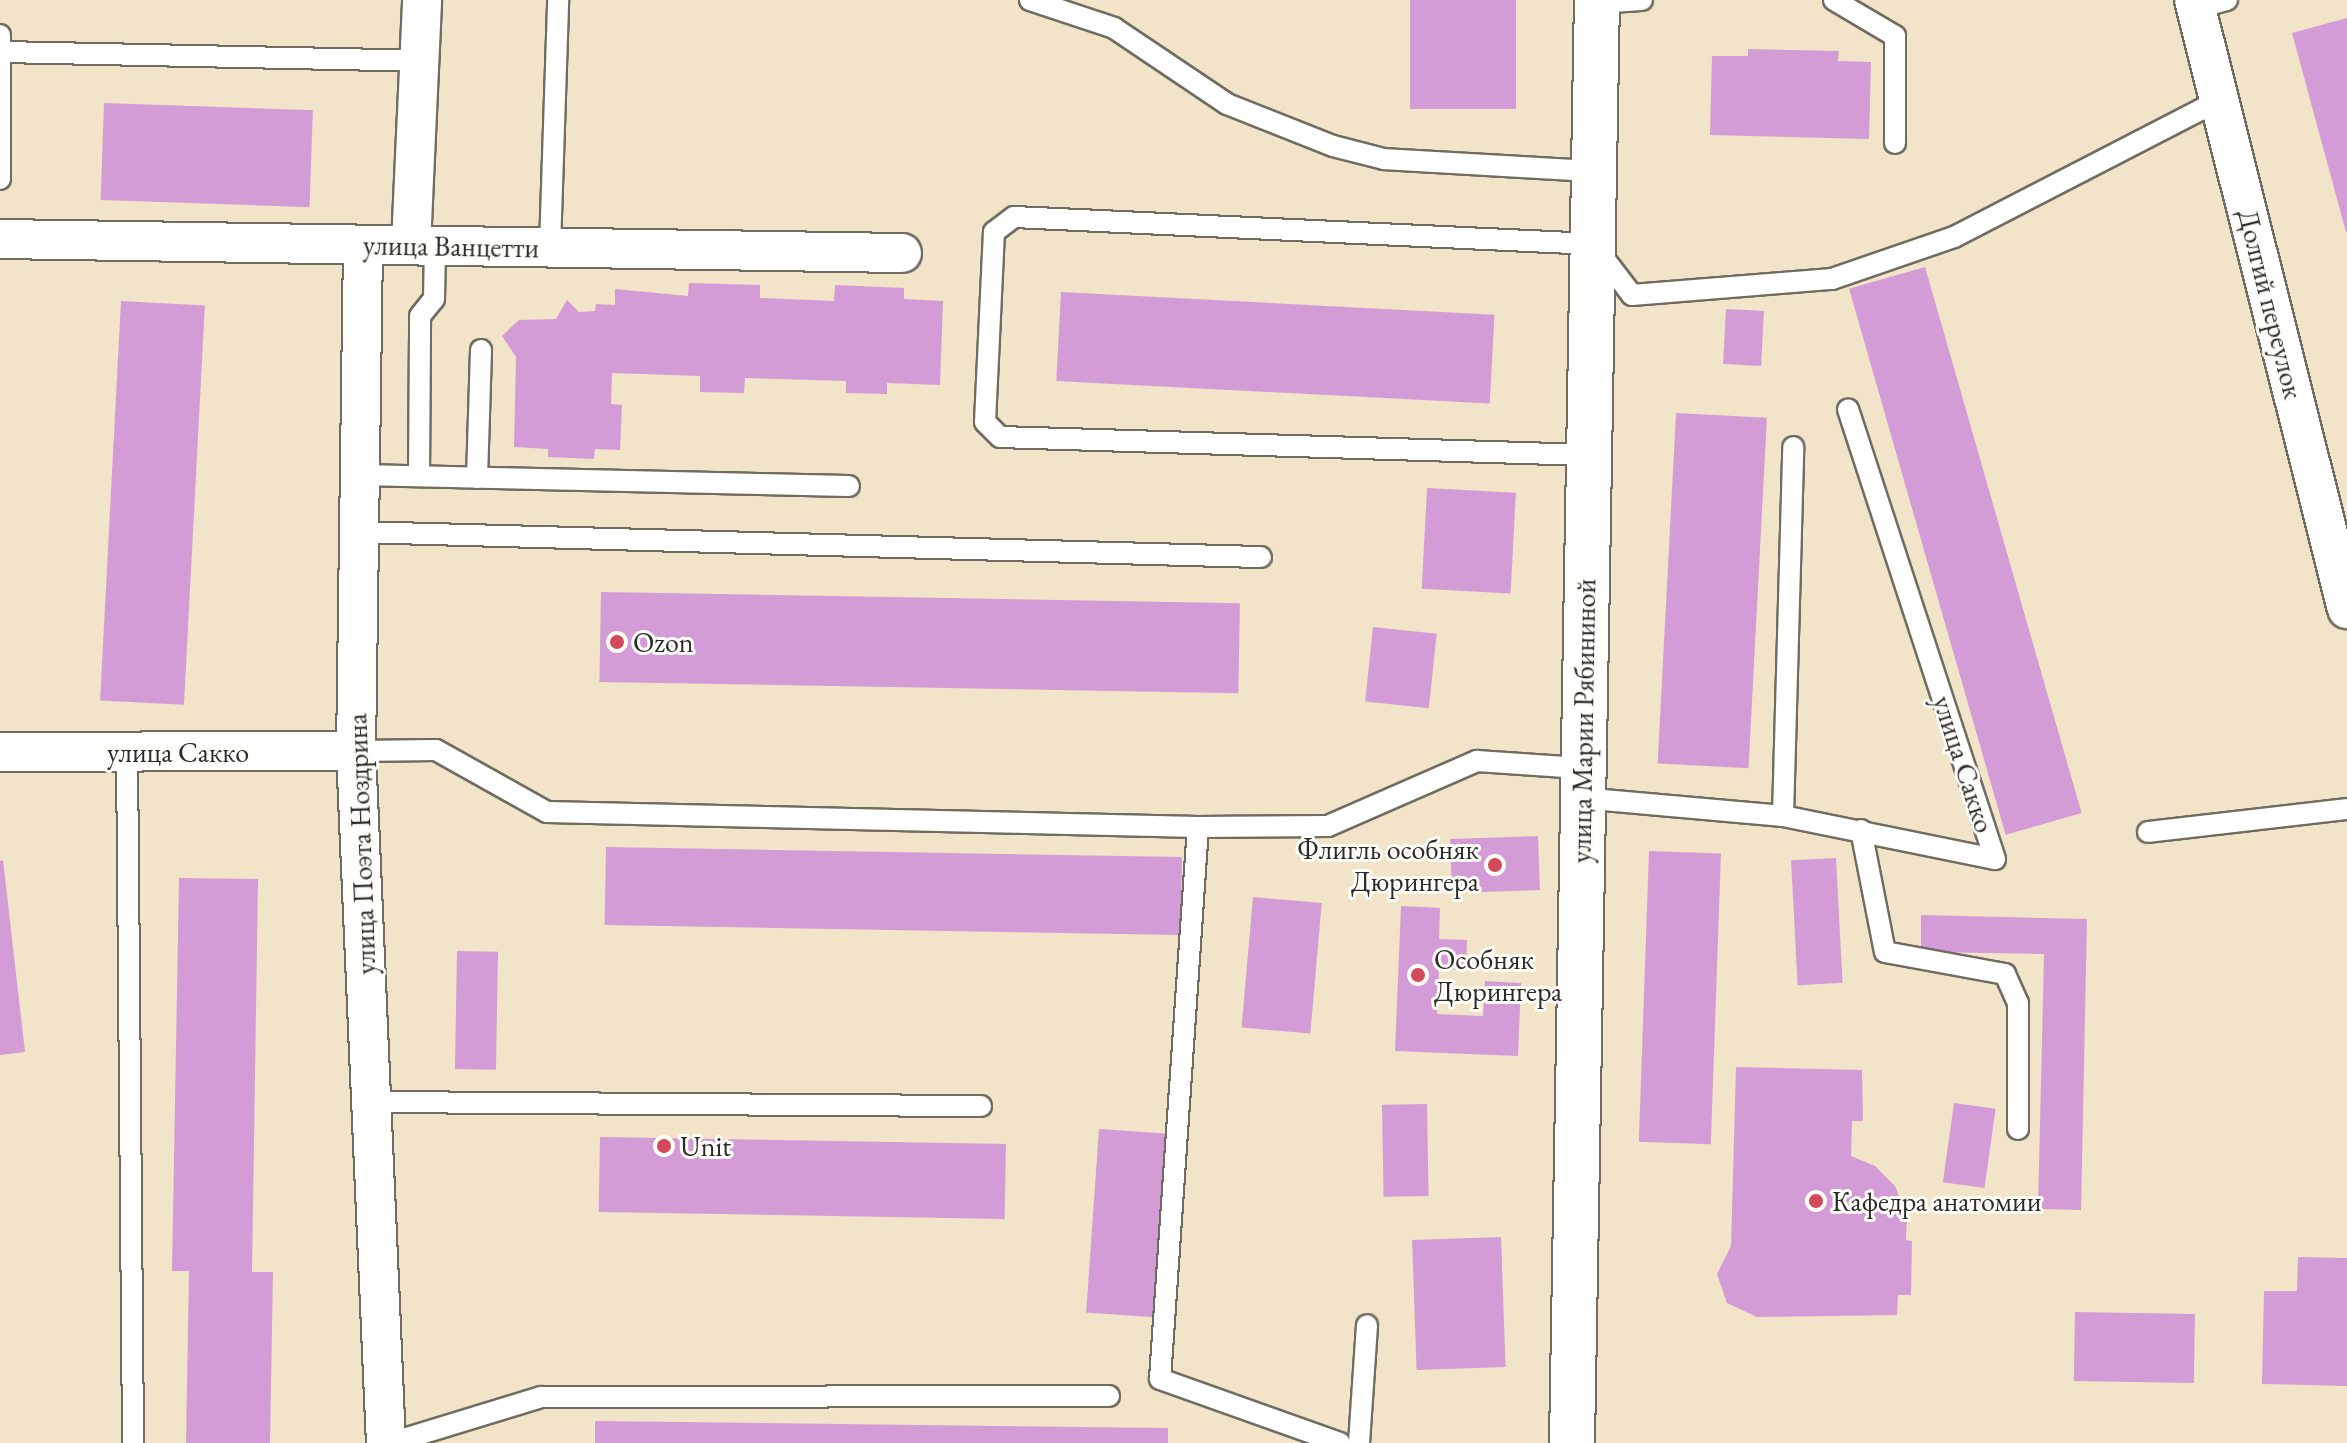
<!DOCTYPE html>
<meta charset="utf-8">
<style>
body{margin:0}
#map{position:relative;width:2347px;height:1443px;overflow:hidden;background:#f1e4c8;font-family:"EB Garamond",serif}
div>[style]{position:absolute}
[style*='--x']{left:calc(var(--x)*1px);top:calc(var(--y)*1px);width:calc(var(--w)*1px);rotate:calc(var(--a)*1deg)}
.building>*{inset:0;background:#d39cd6;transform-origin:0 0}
.roads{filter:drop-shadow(2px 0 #706c62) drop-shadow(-2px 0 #706c62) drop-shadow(0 2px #706c62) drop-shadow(0 -2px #706c62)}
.service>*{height:20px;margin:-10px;padding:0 10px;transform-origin:10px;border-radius:10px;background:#fff}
.minor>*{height:38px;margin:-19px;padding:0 19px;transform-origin:19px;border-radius:19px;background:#fff}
.tertiary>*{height:44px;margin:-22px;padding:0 22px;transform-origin:22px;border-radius:22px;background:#fff}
.dots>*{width:22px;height:22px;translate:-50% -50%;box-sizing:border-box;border:4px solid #fdfcf7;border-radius:50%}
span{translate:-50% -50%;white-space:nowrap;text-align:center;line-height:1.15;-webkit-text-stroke:6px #fdfcf7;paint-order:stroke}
.street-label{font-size:28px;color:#2b2b2b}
.poi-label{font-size:28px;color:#2b2b2b}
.left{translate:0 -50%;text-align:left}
.right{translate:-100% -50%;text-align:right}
</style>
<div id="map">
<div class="building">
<i style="left:1410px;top:0;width:106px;height:109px"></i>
<i style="clip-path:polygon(2347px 18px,2347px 232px,2346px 232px,2292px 33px)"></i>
<i style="clip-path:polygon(1748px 49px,1839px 51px,1838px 61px,1871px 62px,1869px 139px,1710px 135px,1712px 56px,1748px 56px)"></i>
<i style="left:104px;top:103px;width:209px;height:97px;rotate:2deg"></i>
<i style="left:1925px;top:267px;width:568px;height:79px;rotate:74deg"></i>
<i style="clip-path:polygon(689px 283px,760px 285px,760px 298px,834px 301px,835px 285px,904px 288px,904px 299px,943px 301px,940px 385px,887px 383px,887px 394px,846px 393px,846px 381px,745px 378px,744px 393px,700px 392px,700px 376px,612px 373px,611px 404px,622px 405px,620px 450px,595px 449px,594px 459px,548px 457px,548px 449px,514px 447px,516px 357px,502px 336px,519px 320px,556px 319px,567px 300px,579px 312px,595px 311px,596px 304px,615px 305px,615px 289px,688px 296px)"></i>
<i style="left:1061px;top:292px;width:434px;height:89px;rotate:3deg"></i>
<i style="left:121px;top:301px;width:84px;height:400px;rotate:3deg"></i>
<i style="left:1726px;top:309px;width:38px;height:55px;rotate:3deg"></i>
<i style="left:1676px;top:413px;width:91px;height:351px;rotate:3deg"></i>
<i style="left:1427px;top:488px;width:89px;height:101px;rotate:3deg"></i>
<i style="left:601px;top:592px;width:639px;height:90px;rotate:1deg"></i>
<i style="left:1373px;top:627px;width:64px;height:75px;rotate:6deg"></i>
<i style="left:1538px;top:836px;width:54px;height:88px;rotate:88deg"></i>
<i style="left:606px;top:847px;width:576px;height:78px;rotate:1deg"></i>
<i style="left:1649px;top:851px;width:72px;height:291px;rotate:2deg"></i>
<i style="left:1836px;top:858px;width:125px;height:45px;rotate:87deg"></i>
<i style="clip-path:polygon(3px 860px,25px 1052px,0 1055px,0 861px)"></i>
<i style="clip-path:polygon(179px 878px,258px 879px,252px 1272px,273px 1272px,270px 1443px,186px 1443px,189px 1271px,172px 1271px)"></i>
<i style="left:1253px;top:897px;width:69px;height:131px;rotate:5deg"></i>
<i style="clip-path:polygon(1401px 906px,1440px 908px,1439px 939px,1467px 940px,1466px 970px,1439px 969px,1437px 1014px,1483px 1016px,1485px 981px,1521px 983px,1518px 1056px,1395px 1051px)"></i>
<i style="clip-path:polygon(1921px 915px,2087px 919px,2081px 1210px,2038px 1209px,2044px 954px,1921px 952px)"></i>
<i style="left:457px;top:951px;width:41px;height:118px;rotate:1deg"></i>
<i style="clip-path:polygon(1736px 1067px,1862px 1070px,1863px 1121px,1852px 1121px,1851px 1156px,1875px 1166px,1895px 1186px,1907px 1216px,1906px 1240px,1912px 1241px,1911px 1295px,1898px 1295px,1897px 1315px,1757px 1317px,1727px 1303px,1717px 1274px,1731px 1246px)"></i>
<i style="left:1954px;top:1103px;width:42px;height:80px;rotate:8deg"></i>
<i style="left:1427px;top:1104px;width:92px;height:45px;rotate:89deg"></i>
<i style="left:1099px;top:1129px;width:76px;height:184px;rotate:4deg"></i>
<i style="left:600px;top:1137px;width:406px;height:75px;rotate:1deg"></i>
<i style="left:1501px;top:1237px;width:130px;height:89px;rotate:88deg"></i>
<i style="clip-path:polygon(2298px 1257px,2347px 1258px,2347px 1386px,2262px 1384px,2264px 1291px,2297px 1291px)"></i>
<i style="left:2075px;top:1312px;width:120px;height:69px;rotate:1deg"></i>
<i style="clip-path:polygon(595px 1421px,1168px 1428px,1168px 1443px,595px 1443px)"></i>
</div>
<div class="roads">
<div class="service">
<i style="--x:1030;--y:0;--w:89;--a:18.4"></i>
<i style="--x:1114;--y:28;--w:136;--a:33.9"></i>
<i style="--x:1227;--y:104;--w:114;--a:21.6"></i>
<i style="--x:1333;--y:146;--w:53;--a:14.3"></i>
<i style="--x:1384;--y:159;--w:210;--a:3.3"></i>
<i style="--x:1834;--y:0;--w:71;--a:30.5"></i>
<i style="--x:1895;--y:36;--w:107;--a:90"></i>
<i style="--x:1597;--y:3;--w:45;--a:-3.8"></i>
<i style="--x:2197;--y:8;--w:31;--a:-15"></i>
<i style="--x:0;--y:35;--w:144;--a:90"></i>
<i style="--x:2;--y:52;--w:418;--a:1.2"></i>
<i style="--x:550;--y:247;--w:247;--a:-88.1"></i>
<i style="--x:1588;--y:455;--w:588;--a:-178.25"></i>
<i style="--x:1000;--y:437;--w:21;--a:-135"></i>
<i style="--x:985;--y:422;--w:190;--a:-87.3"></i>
<i style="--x:994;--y:232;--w:25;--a:-37"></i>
<i style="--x:1014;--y:217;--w:580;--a:2.67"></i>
<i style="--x:1593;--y:244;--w:64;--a:52.6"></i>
<i style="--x:1632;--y:295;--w:201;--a:-4.6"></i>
<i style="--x:1832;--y:279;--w:129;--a:-19"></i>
<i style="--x:1954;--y:237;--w:299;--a:-27.3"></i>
<i style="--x:360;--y:475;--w:489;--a:1.3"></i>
<i style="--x:419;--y:476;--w:160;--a:-89.6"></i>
<i style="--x:420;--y:316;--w:22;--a:-51"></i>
<i style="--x:434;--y:299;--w:53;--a:-88.9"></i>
<i style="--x:477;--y:478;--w:128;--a:-88.2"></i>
<i style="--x:358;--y:532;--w:903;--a:1.59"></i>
<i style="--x:356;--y:751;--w:80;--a:-0.7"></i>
<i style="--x:436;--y:750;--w:127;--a:29.2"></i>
<i style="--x:547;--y:812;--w:651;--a:1.32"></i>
<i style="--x:1198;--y:827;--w:130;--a:-0.4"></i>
<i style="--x:1328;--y:826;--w:163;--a:-23.6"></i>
<i style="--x:1477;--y:761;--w:103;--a:3.9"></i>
<i style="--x:127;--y:752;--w:691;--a:89.5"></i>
<i style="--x:1581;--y:798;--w:203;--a:5.1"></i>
<i style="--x:1783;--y:816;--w:216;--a:11.5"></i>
<i style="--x:1995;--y:859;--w:473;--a:-108.1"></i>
<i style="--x:1783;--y:816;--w:369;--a:-88.4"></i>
<i style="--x:1198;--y:827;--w:553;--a:93.94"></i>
<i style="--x:1160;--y:1379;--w:191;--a:19.6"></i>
<i style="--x:1861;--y:830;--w:124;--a:78.9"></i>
<i style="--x:1885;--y:952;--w:122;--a:10.4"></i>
<i style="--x:2005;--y:974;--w:32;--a:66"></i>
<i style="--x:2018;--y:1003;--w:126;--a:90"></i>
<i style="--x:2148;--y:832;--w:200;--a:-6.6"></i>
<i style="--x:371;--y:1102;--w:610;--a:0.38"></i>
<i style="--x:391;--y:1443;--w:157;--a:-17"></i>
<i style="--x:541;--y:1397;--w:568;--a:-0.1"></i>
<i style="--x:1359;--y:1443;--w:118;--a:-86.1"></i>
</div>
<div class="minor">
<i style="--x:2194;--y:0;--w:628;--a:75.9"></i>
<i style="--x:0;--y:239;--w:902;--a:0.89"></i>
<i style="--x:363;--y:245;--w:506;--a:90.79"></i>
<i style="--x:356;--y:751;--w:693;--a:87.52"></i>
<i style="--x:411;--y:245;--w:245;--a:-87.4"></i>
<i style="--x:0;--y:752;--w:356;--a:-0.2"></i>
</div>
<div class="tertiary">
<i style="--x:1572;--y:1443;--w:1443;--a:-89.01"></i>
</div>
</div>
<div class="dots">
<i style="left:617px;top:642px;background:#d1495b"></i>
<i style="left:1495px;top:865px;background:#d1495b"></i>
<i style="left:1418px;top:975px;background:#d1495b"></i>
<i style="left:664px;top:1146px;background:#d1495b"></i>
<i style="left:1816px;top:1201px;background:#d1495b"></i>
</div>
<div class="street-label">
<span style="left:451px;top:246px;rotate:1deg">улица Ванцетти</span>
<span style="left:2271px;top:304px;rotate:76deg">Долгий переулок</span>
<span style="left:1583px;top:721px;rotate:-89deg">улица Марии Рябининой</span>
<span style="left:178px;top:752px">улица Сакко</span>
<span style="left:1964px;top:764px;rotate:72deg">улица Сакко</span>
<span style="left:361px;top:844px;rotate:-92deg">улица Поэта Ноздрина</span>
</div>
<div class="poi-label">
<span class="left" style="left:633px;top:642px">Ozon</span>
<span class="right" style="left:1479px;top:865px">Флигль особняк<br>Дюрингера</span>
<span class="left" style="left:1434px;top:975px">Особняк<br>Дюрингера</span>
<span class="left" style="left:680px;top:1146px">Unit</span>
<span class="left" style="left:1832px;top:1201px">Кафедра анатомии</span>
</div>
</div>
